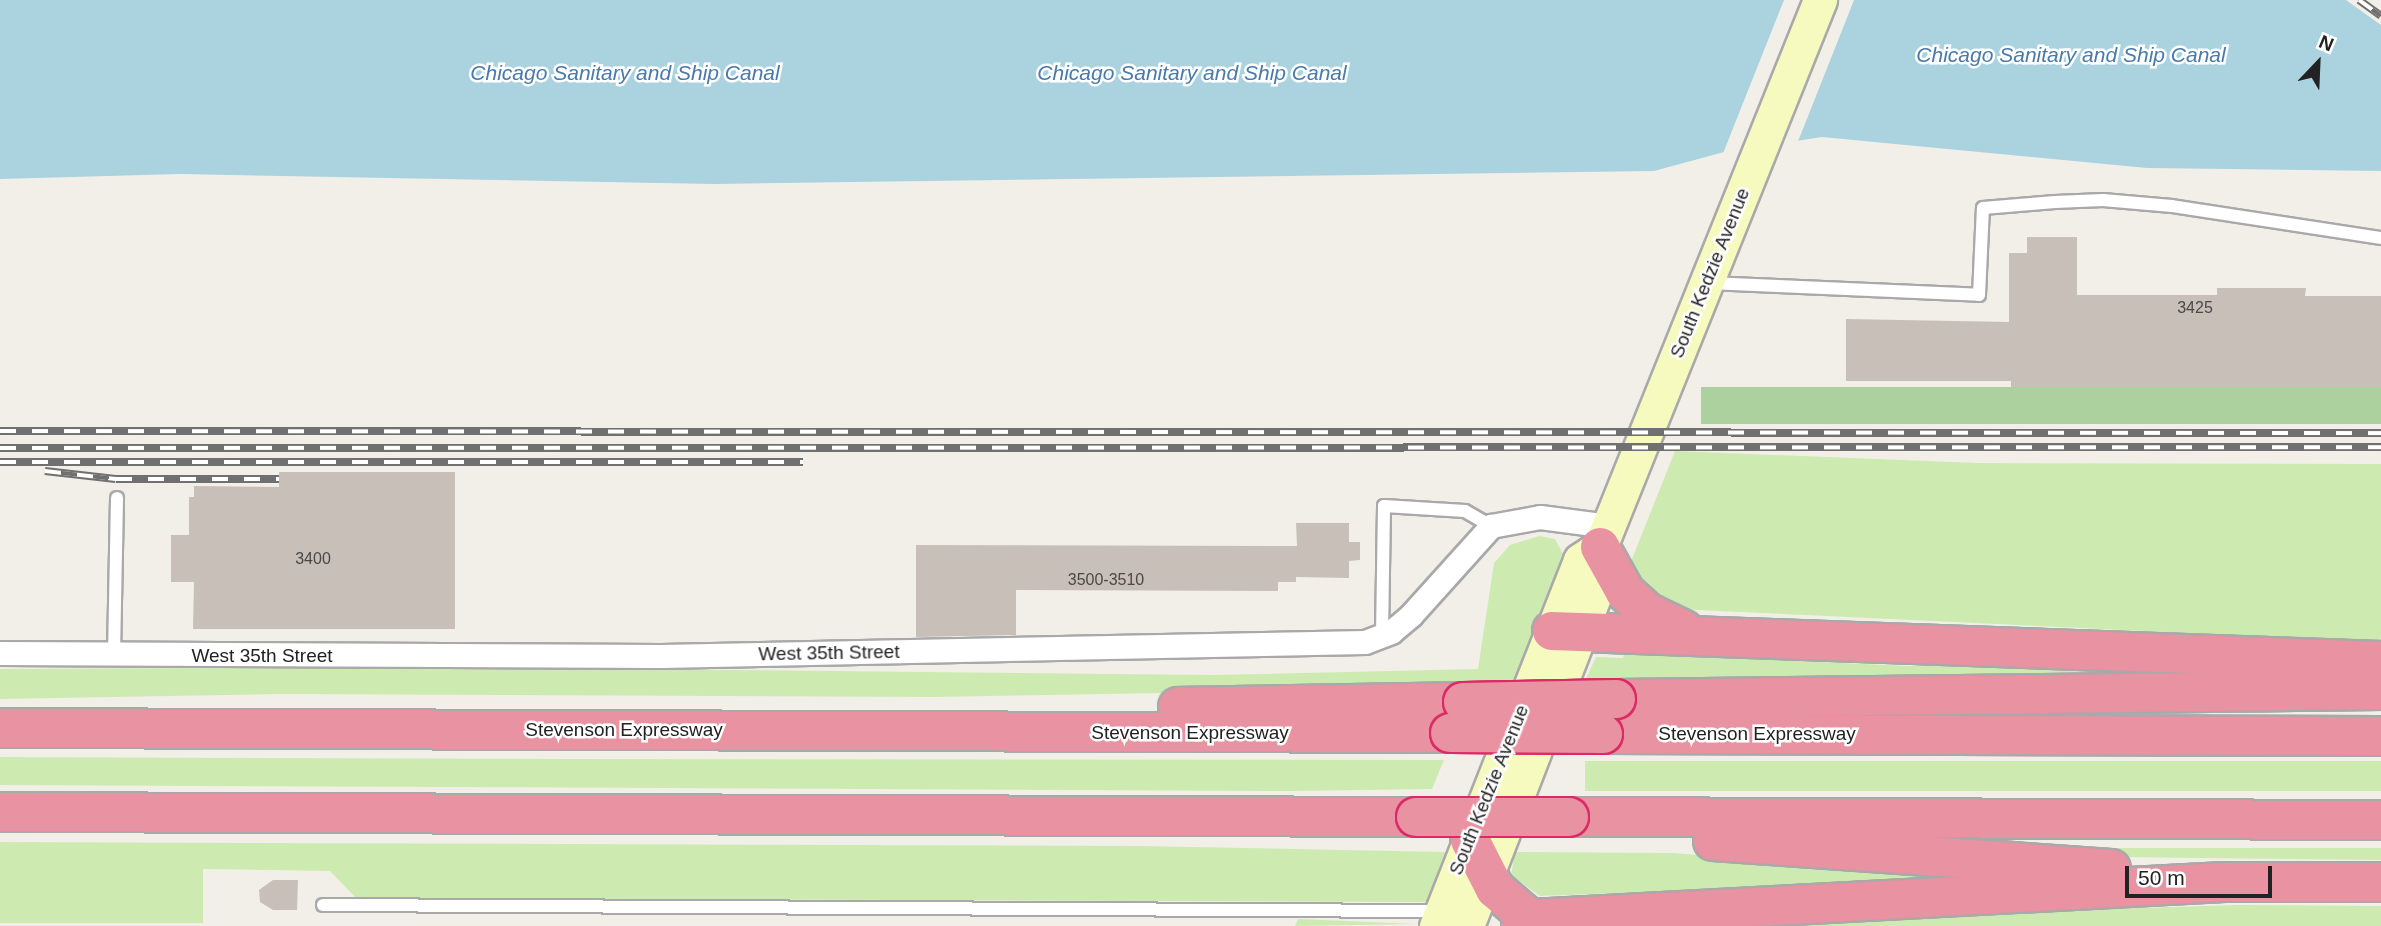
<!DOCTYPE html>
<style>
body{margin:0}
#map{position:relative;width:2381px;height:926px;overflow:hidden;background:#f2efe9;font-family:Helvetica,sans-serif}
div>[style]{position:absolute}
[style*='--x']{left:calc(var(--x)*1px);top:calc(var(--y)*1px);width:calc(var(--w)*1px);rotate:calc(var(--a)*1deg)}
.grass>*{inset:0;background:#cdebb0;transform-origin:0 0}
.forest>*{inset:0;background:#add19e;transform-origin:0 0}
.water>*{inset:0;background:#aad3df}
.pier>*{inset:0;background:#f2efe9}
.building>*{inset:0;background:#c7bfb8}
.roads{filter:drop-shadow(2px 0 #a9a9a9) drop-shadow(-2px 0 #a9a9a9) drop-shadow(0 2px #a9a9a9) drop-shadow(0 -2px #a9a9a9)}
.service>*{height:12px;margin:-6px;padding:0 6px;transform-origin:6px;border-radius:6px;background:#fff}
.minor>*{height:23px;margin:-11.5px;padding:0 11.5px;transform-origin:11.5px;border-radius:11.5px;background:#fff}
.secondary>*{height:33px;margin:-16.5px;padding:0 16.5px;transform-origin:16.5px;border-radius:16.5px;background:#f7fabf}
.motorway>*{height:38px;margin:-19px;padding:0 19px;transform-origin:19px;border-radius:19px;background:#e892a2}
.rail>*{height:8px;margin-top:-4px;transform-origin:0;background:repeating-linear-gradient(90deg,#fff 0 16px,#707070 0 32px);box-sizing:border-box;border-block:2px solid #707070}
.bridges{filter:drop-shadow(2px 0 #dc2a67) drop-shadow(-2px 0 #dc2a67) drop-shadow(0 2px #dc2a67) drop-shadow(0 -2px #dc2a67)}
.motorway-bridge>*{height:38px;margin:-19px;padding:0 19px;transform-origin:19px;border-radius:19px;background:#e892a2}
span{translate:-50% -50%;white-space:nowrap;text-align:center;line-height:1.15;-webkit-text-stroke:5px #fff;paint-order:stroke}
.number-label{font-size:16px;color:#4b4948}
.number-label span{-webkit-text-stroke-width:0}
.street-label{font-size:19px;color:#222}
.water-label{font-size:21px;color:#4a7aab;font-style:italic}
.north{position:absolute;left:2283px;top:28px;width:70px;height:70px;-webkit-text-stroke:5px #fff;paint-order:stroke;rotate:23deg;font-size:19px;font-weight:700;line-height:28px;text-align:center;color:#222}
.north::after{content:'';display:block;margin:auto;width:24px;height:32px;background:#222;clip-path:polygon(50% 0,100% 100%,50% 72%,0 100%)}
.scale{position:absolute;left:2125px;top:866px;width:147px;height:32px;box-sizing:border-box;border:4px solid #222;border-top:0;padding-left:9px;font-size:21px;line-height:24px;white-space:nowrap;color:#222;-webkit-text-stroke:5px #fff;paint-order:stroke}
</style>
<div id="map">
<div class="grass">
<i style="clip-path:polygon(1675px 451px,1978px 463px,2381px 464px,2381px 642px,1676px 609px,1650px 601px,1630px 564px)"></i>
<i style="clip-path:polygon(1539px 536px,1555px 539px,1565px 558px,1511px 687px,934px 697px,279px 694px,0 699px,0 669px,438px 667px,1215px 675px,1478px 669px,1494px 563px,1510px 545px)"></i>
<i style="clip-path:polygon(1624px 653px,1907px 666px,2046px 662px,2250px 673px,1583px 685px,1596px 657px,1623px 658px)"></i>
<i style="clip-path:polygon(0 757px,571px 759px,1444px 760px,1432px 789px,1291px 791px,0 785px)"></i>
<i style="left:1585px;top:761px;width:796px;height:30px"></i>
<i style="clip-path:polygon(0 842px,1140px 846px,1445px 852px,1427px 902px,356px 898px,330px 871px,203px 869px,203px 923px,0 923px)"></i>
<i style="clip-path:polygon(2018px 848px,2381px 848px,2381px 860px,2115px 857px)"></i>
<i style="clip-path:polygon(1515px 852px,1673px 853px,1954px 874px,1955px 880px,1540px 896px,1511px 875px)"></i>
<i style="clip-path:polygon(2237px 905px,2381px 906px,2381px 926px,1770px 926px,1974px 913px)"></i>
<i style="clip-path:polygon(1298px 919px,1417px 924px,1295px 926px)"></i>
</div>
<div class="forest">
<i style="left:2381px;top:387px;width:37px;height:680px;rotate:90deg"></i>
</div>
<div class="water">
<i style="clip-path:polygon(0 0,2381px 0,2381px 171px,2147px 168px,1822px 137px,1724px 152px,1654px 171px,715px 184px,180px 174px,0 179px)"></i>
</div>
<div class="pier">
<i style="clip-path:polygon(1784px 0,1854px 0,1797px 144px,1722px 156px)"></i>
<i style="clip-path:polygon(2346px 0,2381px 0,2381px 25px)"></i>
</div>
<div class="building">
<i style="clip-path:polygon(2027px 237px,2077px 237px,2077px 295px,2217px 295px,2217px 288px,2306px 288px,2305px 296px,2381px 296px,2381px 387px,2011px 387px,2011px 381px,1846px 381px,1846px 319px,2009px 322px,2009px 253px,2027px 253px)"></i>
<i style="clip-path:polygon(279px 472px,455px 472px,455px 629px,193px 629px,194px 582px,171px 582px,171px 535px,189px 535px,189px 497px,194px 497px,194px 486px,279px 487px)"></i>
<i style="clip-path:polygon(1296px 523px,1349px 523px,1349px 542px,1360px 542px,1360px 560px,1349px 561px,1349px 578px,1296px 577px,1296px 582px,1278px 582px,1278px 591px,1016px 590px,1016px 635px,916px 637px,916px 545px,1297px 546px)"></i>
<i style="clip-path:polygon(273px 880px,298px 880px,297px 910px,273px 910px,260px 902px,259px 890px)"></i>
</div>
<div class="roads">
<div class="service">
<i style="--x:1709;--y:283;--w:270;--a:2.5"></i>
<i style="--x:1979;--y:295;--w:87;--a:-87.4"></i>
<i style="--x:1983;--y:208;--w:72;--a:-4.8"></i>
<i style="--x:2055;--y:202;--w:48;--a:-2.4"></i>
<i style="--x:2103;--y:200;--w:69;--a:5"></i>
<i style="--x:2172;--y:206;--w:211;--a:8.7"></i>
<i style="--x:1382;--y:635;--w:129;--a:-89.1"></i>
<i style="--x:1384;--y:506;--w:81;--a:3.5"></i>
<i style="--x:1465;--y:511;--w:30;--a:30"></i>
<i style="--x:114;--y:655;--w:157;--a:-88.9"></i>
<i style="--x:323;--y:905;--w:1116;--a:0.31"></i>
</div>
<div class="minor">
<i style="--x:0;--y:653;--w:661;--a:0.26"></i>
<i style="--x:661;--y:656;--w:704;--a:-1.14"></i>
<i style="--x:1365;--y:642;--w:28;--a:-21"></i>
<i style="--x:1391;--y:632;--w:26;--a:-40"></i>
<i style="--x:1411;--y:615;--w:120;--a:-48"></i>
<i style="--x:1491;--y:526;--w:50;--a:-10.4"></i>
<i style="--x:1540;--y:517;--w:69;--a:7.5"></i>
</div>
<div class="secondary">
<i style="--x:1436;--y:926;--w:393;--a:-68.5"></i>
<i style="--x:1580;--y:560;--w:24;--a:-33"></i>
<i style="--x:1467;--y:926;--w:378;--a:-68.9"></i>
<i style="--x:1603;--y:573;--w:26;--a:-97"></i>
<i style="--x:1600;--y:547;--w:590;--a:-68.09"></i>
</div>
<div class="motorway">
<i style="--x:1600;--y:547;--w:51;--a:60.9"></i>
<i style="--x:1625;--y:592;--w:30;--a:42"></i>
<i style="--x:1647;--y:612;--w:41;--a:25.9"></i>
<i style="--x:1552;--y:631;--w:830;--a:2.07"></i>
<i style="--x:1616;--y:699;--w:765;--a:-0.67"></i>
<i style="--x:1178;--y:707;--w:285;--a:-1"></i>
<i style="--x:0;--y:728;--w:1450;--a:0.2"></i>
<i style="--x:1603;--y:734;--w:778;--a:0.15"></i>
<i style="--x:0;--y:812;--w:1416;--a:0.2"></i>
<i style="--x:1569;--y:817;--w:812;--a:0.21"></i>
<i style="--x:1470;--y:840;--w:55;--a:63"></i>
<i style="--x:1495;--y:889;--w:46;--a:40.6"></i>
<i style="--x:1713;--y:841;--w:399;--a:4"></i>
<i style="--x:1521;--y:926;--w:11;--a:-38"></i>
<i style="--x:1530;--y:919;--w:695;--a:-3.05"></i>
<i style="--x:2224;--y:882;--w:157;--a:0"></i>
</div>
</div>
<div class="rail">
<i style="--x:2359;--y:0;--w:27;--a:36"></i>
<i style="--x:0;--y:431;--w:2381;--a:0.05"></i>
<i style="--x:0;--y:448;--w:2381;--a:-0.02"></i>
<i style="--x:0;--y:462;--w:803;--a:0"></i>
<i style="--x:45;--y:471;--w:71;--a:6.4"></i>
<i style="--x:116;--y:479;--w:163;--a:0"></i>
</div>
<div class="bridges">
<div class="motorway-bridge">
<i style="--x:1463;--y:702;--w:153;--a:-1.1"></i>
<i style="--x:1450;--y:733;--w:153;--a:0.4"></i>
<i style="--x:1416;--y:817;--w:153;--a:0"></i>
</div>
</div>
<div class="number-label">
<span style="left:2195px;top:308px">3425</span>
<span style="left:313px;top:559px">3400</span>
<span style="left:1106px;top:580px">3500-3510</span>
</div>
<div class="street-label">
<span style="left:1710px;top:273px;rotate:-68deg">South Kedzie Avenue</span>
<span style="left:829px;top:653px;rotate:-1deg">West 35th Street</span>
<span style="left:262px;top:656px">West 35th Street</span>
<span style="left:624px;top:730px">Stevenson Expressway</span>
<span style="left:1190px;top:733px">Stevenson Expressway</span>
<span style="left:1757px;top:734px">Stevenson Expressway</span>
<span style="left:1489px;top:790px;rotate:-68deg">South Kedzie Avenue</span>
</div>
<div class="water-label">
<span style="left:2071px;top:55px">Chicago Sanitary and Ship Canal</span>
<span style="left:625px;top:73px">Chicago Sanitary and Ship Canal</span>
<span style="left:1192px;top:73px">Chicago Sanitary and Ship Canal</span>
</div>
<div class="north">N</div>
<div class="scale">50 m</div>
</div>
